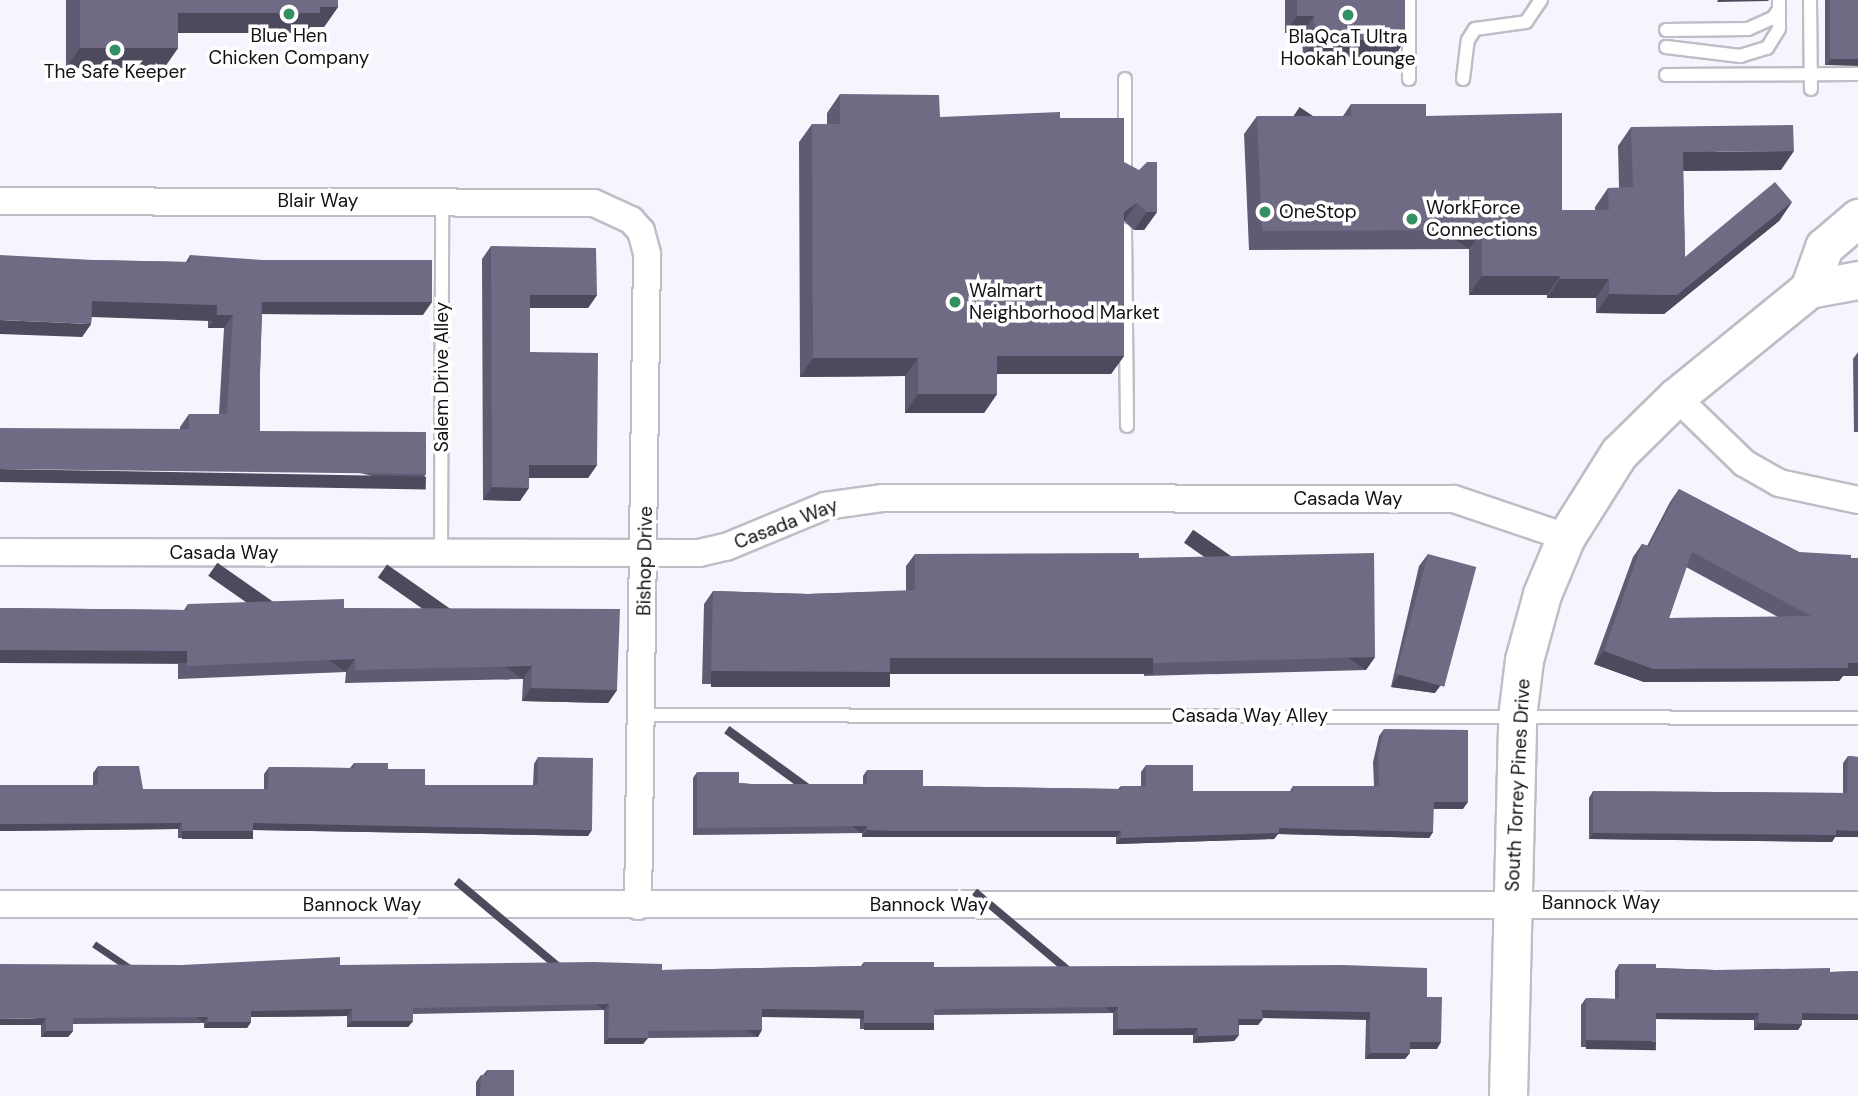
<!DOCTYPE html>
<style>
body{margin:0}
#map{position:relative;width:1858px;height:1096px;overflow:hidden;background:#f6f5fd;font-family:"DM Sans",sans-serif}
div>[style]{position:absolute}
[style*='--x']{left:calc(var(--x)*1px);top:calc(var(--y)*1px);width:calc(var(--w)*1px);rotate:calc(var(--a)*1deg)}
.roads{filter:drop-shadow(2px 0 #bfbdc5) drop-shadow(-2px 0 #bfbdc5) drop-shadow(0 2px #bfbdc5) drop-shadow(0 -2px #bfbdc5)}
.service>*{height:12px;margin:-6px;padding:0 6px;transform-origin:6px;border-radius:6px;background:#fff}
.minor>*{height:26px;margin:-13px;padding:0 13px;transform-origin:13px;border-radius:13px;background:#fff}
.secondary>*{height:37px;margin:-18.5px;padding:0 18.5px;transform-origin:18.5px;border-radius:18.5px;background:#fff}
.wall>*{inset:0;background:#605b72;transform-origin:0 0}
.shaded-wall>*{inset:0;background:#4e4a5d;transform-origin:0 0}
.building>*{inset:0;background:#706a85;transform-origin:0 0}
.dots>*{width:19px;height:19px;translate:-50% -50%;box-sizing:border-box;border:4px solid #fff;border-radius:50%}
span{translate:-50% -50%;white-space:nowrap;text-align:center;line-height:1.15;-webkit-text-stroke:7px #fff;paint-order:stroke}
.poi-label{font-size:19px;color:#111013}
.left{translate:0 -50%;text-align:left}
.street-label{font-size:19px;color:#111013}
</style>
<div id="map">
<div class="roads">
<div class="service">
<i style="--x:1810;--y:0;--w:89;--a:89.4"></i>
<i style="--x:1666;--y:30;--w:82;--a:-0.7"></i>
<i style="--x:1748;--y:29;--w:27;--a:-24"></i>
<i style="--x:1773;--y:18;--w:11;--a:-56"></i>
<i style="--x:1666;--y:47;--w:75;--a:6.9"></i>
<i style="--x:1740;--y:56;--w:28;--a:-17"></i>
<i style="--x:1767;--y:48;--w:22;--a:-58"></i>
<i style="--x:1779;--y:29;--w:29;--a:-90"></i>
<i style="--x:1666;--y:75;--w:192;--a:-0.3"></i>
<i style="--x:1125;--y:79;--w:98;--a:90"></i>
<i style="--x:1409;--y:79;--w:79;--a:-90"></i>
<i style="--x:1463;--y:79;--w:39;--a:-83"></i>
<i style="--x:1468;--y:40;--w:13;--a:-58"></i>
<i style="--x:1475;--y:29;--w:51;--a:-7.8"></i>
<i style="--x:1526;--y:22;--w:27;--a:-56"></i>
<i style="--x:1125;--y:230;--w:196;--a:89.4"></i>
<i style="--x:441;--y:553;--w:352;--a:-89.8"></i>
<i style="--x:642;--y:715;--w:1216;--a:0.14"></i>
</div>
<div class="minor">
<i style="--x:0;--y:201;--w:594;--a:0.19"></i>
<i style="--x:594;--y:203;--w:41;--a:24.7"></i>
<i style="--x:631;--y:220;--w:15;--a:48"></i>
<i style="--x:641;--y:231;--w:24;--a:75"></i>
<i style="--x:647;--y:254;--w:652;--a:90.79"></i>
<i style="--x:1676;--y:397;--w:95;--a:44.1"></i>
<i style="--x:1744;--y:463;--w:40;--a:29.7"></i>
<i style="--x:1779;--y:483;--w:81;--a:12.1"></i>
<i style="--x:0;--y:552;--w:699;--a:0.08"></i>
<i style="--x:699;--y:553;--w:28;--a:-13"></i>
<i style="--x:726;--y:547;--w:107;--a:-22.5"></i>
<i style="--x:825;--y:506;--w:59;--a:-7.9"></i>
<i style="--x:883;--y:498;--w:571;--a:0.1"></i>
<i style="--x:1454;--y:499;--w:118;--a:18.7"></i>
<i style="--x:0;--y:904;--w:1858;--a:0.03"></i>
</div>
<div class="secondary">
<i style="--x:1809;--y:289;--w:50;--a:-10.4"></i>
<i style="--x:1508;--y:1096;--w:379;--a:-88.6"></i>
<i style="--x:1517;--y:717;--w:57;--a:-83"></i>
<i style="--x:1524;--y:660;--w:68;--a:-74.7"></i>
<i style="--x:1542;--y:594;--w:62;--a:-67.2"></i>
<i style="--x:1566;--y:537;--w:99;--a:-57.8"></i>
<i style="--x:1619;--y:453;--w:80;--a:-44.5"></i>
<i style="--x:1676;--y:397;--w:171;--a:-39.1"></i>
<i style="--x:1809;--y:289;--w:45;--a:-70.3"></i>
<i style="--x:1824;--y:247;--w:45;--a:-40.5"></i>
</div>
</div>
<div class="wall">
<i style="clip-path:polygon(66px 0,338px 0,338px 7px,324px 27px,310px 27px,306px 33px,178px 33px,178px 48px,164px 68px,66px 68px)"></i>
<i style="clip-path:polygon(1285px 0,1405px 0,1405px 40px,1394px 57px,1303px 57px,1302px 33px,1285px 33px)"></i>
<i style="left:1825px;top:0;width:33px;height:65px"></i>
<i style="clip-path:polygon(840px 94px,940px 117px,1060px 118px,1124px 162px,1157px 212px,1144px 230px,1134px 230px,1124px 221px,1124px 356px,1111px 374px,997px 374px,997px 394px,984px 413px,905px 413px,905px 376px,800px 377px,799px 142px,812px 124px,827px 124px,827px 113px)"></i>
<i style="clip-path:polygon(1351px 104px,1426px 116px,1562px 210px,1595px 210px,1595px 207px,1608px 188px,1619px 188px,1618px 146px,1631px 127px,1781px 170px,1683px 171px,1685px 257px,1792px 202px,1779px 221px,1664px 314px,1596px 313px,1596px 298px,1547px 298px,1547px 295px,1469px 295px,1469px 249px,1249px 250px,1244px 134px,1257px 116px,1343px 116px)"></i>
<i style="clip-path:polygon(491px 246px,597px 295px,588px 308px,530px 308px,530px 352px,597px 465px,588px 478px,529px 478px,520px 501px,483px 500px,482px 259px)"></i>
<i style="clip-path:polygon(190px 255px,423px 315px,262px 314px,260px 372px,260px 431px,426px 474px,417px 487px,180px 429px,180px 427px,189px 414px,219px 414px,224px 328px,208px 328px,208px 318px,92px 315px,91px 324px,82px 337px,93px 260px,186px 262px)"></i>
<i style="clip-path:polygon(1858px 352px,1858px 432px,1854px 432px,1853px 359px)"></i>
<i style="clip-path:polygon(evenodd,1679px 489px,1799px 552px,1858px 676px,1843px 676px,1839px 681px,1644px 682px,1594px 664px,1633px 557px,1642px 544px,1647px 546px,1670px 502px,1679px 489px,1686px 567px,1778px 617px,1669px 618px,1686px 567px)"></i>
<i style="clip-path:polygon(915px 554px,1139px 558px,1375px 657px,1366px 670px,1144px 676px,1144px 670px,890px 671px,881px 685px,702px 684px,704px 604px,713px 591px,808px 594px,906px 591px,906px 566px)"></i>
<i style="clip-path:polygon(1428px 554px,1435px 693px,1391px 687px,1419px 566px)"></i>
<i style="clip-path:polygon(188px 604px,344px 608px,617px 690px,608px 703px,522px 701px,523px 679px,345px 683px,346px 672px,178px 679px,178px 664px,0 663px,0 608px,184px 610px)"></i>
<i style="clip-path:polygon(1384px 729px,1463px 809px,1433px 809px,1433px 832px,1429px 838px,1278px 834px,1274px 839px,1116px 844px,1116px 837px,862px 837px,862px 833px,693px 835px,693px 778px,697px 772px,739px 783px,751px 784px,863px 784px,863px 776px,867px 770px,923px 786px,1118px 789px,1121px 786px,1141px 786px,1141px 772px,1146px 765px,1193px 791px,1290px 791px,1293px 786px,1374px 786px,1373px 762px,1379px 736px)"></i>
<i style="clip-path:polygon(1848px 756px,1858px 757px,1858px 837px,1835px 837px,1832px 842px,1589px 839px,1589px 798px,1593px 791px,1843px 793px,1843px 763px)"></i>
<i style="clip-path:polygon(538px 757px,588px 836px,253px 830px,249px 838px,178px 838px,178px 829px,0 831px,0 785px,93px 785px,93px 773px,98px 766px,143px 789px,264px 789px,264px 774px,269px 767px,350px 768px,354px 763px,388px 769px,425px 785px,533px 785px,534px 764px)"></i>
<i style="clip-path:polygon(864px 962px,934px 967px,1427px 997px,1437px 1049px,1410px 1049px,1405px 1059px,1365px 1059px,1366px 1019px,1263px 1017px,1258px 1025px,1239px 1025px,1239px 1035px,1234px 1041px,1193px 1043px,1193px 1035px,1113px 1035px,1113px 1013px,934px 1015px,929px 1029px,860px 1029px,860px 1017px,762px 1016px,758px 1037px,648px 1038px,643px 1044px,604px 1044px,604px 1010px,413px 1014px,413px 1021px,408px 1027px,347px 1027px,347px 1016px,251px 1017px,251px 1022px,247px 1028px,204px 1028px,204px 1023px,73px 1024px,73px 1031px,68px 1037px,41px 1037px,41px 1025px,0 1025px,340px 965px,662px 970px,861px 966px)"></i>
<i style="clip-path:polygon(1619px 964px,1656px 968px,1715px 970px,1830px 972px,1858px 971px,1858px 1020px,1802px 1020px,1802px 1024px,1798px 1030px,1754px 1030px,1754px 1020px,1656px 1019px,1651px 1048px,1581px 1047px,1581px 1005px,1586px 998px,1615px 999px,1615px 971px)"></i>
<i style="clip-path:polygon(487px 1070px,514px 1096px,476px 1096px,476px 1082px,481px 1075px,483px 1075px)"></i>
</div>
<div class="shaded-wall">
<i style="clip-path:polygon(1718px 0,1769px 0,1768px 1px,1717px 2px)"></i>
<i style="clip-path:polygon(320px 7px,338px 7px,324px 27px,310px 27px,306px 33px,163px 33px,178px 13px)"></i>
<i style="clip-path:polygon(1297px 16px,1314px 16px,1302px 33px,1285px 33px)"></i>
<i style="clip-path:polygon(1315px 40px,1405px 40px,1394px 57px,1303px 57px)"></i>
<i style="clip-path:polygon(80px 48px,178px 48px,164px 68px,66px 68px)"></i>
<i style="clip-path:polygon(1831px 59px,1858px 59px,1858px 66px,1826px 65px)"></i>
<i style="clip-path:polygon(1794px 151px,1781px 170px,1670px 171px,1683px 152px)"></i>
<i style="clip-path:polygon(1792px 202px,1779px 221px,1664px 314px,1596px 313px,1609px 294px,1677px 295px)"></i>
<i style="clip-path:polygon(1137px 203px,1124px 221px,1124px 212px)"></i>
<i style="clip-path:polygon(1147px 212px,1157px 212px,1144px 230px,1134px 230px)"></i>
<i style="left:1482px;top:230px;width:23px;height:220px;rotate:124deg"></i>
<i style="clip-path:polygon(1482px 276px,1560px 276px,1547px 295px,1469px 295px)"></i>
<i style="clip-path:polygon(1560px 279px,1609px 279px,1596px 298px,1547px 298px)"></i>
<i style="clip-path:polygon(530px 295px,597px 295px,588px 308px,521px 308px)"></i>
<i style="left:92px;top:301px;width:125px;height:16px;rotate:2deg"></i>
<i style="clip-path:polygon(262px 302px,432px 302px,423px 315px,253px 314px)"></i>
<i style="clip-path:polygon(217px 315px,233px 315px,224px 328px,208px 328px)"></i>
<i style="clip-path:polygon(0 320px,91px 324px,82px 337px,0 334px)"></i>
<i style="clip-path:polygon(997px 356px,1124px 356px,1111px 374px,984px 374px)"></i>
<i style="clip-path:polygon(813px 358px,918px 358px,905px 376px,800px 377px)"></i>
<i style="clip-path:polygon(918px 394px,997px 394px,984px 413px,905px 413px)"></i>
<i style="clip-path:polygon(529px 465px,597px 465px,588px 478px,520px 478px)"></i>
<i style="left:0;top:469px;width:426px;height:13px;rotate:1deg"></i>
<i style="clip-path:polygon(492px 487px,529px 488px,520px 501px,483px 500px)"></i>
<i style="left:0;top:650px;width:187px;height:13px"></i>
<i style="clip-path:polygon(1604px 651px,1858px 663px,1858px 676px,1843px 676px,1839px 681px,1644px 682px,1594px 664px)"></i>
<i style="left:1375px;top:657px;width:16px;height:222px;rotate:125deg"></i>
<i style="left:890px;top:658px;width:263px;height:16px"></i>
<i style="left:355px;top:659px;width:16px;height:168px;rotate:125deg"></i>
<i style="left:532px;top:666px;width:16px;height:177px;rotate:125deg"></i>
<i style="left:711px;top:671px;width:179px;height:16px"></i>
<i style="clip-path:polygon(1399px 675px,1444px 681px,1435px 693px,1391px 687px)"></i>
<i style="clip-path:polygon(531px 688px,617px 690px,608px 703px,522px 701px)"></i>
<i style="clip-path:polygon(1434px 802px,1468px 802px,1463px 809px,1429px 808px)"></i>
<i style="clip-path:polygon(182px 823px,178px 829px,0 831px,0 824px)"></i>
<i style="clip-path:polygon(253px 823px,592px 830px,588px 836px,249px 830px)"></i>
<i style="left:867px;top:826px;width:9px;height:170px;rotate:126deg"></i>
<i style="clip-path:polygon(1279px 828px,1433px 832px,1429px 838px,1278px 834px,1274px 839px,1116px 844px,1121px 838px)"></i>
<i style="clip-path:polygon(867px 830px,1121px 831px,1116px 837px,862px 837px)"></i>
<i style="clip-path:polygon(1836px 830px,1858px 831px,1858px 837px,1835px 837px,1832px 842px,1589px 839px,1593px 833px)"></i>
<i style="left:182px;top:831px;width:71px;height:8px"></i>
<i style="left:609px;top:1004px;width:8px;height:196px;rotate:130deg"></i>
<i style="left:1118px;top:1007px;width:8px;height:184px;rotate:130deg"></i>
<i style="clip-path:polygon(352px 1009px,347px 1016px,247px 1017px,251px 1011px)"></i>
<i style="left:762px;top:1009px;width:102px;height:8px;rotate:1deg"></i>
<i style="left:1262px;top:1010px;width:108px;height:8px;rotate:1deg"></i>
<i style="clip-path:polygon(1656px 1013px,1759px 1013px,1754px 1020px,1651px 1019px)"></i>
<i style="clip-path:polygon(1802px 1013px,1858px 1014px,1858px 1020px,1798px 1020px)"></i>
<i style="left:208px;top:1017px;width:7px;height:135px;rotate:124deg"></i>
<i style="clip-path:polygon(46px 1018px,41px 1025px,0 1025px,0 1019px)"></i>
<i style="clip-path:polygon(1238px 1019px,1263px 1019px,1258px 1025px,1234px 1025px)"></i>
<i style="clip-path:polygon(352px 1021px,413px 1021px,408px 1027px,347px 1027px)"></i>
<i style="clip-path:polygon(208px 1022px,251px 1022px,247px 1028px,204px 1028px)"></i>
<i style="left:864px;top:1023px;width:70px;height:7px"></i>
<i style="clip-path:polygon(1759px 1023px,1802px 1024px,1798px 1030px,1754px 1030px)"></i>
<i style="clip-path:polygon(1198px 1028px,1193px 1035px,1113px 1035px,1118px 1029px)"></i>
<i style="left:762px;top:1030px;width:8px;height:114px;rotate:120deg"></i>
<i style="clip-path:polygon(46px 1031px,73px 1031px,68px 1037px,41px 1037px)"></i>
<i style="clip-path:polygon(1239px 1035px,1234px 1041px,1193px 1043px,1198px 1036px)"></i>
<i style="clip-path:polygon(608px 1038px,648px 1038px,643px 1044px,604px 1044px)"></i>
<i style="left:1586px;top:1040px;width:70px;height:9px;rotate:1deg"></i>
<i style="clip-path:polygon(1410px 1042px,1441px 1042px,1437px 1049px,1406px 1049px)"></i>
<i style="clip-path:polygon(1370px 1053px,1410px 1053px,1405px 1059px,1365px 1059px)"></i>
</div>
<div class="building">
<i style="clip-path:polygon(80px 0,338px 0,338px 7px,320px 7px,320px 13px,178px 13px,178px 48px,80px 48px)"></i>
<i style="clip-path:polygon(1297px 0,1405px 0,1405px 40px,1315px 40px,1314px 16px,1297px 16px)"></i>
<i style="left:1830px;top:0;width:28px;height:59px"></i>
<i style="clip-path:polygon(840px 94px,939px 95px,940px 117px,1060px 112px,1060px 118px,1124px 118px,1124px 162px,1139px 170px,1147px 162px,1157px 162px,1157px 212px,1147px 212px,1137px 203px,1124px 212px,1124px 356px,997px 356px,997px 394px,918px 394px,918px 358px,813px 358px,812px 124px,840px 124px)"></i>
<i style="clip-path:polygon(1351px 104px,1426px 104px,1426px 116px,1562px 113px,1562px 210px,1609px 210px,1608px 188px,1633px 187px,1631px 127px,1793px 125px,1794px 151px,1683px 152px,1685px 257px,1775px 182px,1792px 202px,1677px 295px,1609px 294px,1609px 279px,1560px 279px,1560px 276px,1482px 276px,1482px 230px,1262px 231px,1257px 116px,1351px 116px)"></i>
<i style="clip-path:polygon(491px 246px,596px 248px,597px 295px,530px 295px,530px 352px,598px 353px,597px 465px,529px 465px,529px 488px,492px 487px)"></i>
<i style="clip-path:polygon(0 255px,93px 260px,190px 262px,190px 255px,263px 260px,432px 260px,432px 302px,262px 302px,260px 372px,260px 431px,426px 432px,426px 474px,0 469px,0 428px,189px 429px,189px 414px,227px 414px,233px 315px,217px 315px,217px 305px,92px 301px,91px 324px,0 320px)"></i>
<i style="clip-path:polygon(evenodd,1679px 489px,1799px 552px,1851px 555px,1851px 558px,1858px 558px,1858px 663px,1848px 663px,1848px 668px,1653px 669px,1604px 651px,1642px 544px,1649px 546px,1679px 489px,1692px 552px,1811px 616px,1669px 618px,1692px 552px)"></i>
<i style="clip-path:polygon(1139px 553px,1139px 558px,1374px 553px,1375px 657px,1153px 663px,1153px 658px,890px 658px,890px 672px,711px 671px,713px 591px,808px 594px,915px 590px,915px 554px)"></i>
<i style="left:1428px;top:554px;width:50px;height:124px;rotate:15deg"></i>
<i style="clip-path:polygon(344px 599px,344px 608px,620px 609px,617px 690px,531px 688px,532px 666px,355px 670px,355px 659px,187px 666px,187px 651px,0 650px,0 608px,188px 610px,188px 604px)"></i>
<i style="clip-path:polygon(1384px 729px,1468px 730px,1468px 802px,1434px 802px,1433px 832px,1279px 828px,1279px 833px,1121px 838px,1121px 831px,892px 831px,867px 830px,867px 826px,697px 828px,697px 772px,739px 772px,739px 783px,751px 784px,867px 784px,867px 770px,923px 770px,923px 786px,1121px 789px,1121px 786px,1146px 786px,1146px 765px,1193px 765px,1193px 791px,1293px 791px,1293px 786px,1379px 786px,1378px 755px)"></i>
<i style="clip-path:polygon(1848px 756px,1858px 757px,1858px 831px,1836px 830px,1836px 835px,1593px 833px,1593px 791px,1847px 793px)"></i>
<i style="clip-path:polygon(538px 757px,593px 758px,592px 830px,253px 823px,253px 831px,182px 831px,182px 823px,0 824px,0 785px,98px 785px,98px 766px,139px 766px,143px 789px,268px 789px,269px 767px,354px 768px,354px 763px,388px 763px,388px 769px,425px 769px,425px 785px,538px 785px)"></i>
<i style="clip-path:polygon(340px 957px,340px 965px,594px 962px,662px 964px,662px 970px,864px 966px,864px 962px,934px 962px,934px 967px,1343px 965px,1427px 968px,1427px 997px,1442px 997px,1441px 1042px,1410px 1042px,1410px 1053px,1370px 1053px,1370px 1012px,1262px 1010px,1263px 1019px,1238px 1019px,1239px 1035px,1198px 1036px,1198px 1028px,1118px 1029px,1118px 1007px,934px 1009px,934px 1023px,864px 1023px,864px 1010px,762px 1009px,762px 1030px,648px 1031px,648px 1038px,608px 1038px,609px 1004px,413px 1008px,413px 1021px,352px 1021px,352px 1009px,251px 1011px,251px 1022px,208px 1022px,208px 1017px,73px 1018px,73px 1031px,46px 1031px,46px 1018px,0 1019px,0 964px,182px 965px)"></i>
<i style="clip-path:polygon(1619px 964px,1656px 964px,1656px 968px,1715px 970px,1830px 968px,1830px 972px,1858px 971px,1858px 1014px,1802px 1013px,1802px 1024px,1759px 1023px,1759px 1013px,1656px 1013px,1656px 1041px,1586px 1040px,1586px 998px,1619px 999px)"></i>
<i style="clip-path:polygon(487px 1070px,514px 1070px,514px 1096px,459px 1096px,480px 1096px,481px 1075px,487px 1075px)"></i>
</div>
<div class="dots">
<i style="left:289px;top:14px;background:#358f64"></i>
<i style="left:1348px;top:15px;background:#358f64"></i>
<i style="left:115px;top:50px;background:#358f64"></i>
<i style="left:1265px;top:212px;background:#358f64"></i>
<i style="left:1412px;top:219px;background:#358f64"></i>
<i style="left:955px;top:302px;background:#358f64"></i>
</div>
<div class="poi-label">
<span style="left:289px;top:47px">Blue Hen<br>Chicken Company</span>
<span style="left:1348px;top:48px">BlaQcaT Ultra<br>Hookah Lounge</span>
<span style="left:115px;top:72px">The Safe Keeper</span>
<span class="left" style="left:1426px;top:219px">WorkForce<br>Connections</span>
<span class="left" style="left:1279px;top:212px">OneStop</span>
<span class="left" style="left:969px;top:302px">Walmart<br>Neighborhood Market</span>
</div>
<div class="street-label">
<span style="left:318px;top:201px">Blair Way</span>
<span style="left:442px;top:377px;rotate:-90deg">Salem Drive Alley</span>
<span style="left:1348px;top:499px">Casada Way</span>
<span style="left:786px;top:524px;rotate:-21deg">Casada Way</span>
<span style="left:224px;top:553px">Casada Way</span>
<span style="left:645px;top:561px;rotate:-89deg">Bishop Drive</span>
<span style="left:1250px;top:716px">Casada Way Alley</span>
<span style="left:1518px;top:785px;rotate:-87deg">South Torrey Pines Drive</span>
<span style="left:1601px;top:903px">Bannock Way</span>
<span style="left:362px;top:905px">Bannock Way</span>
<span style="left:929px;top:905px">Bannock Way</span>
</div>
</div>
